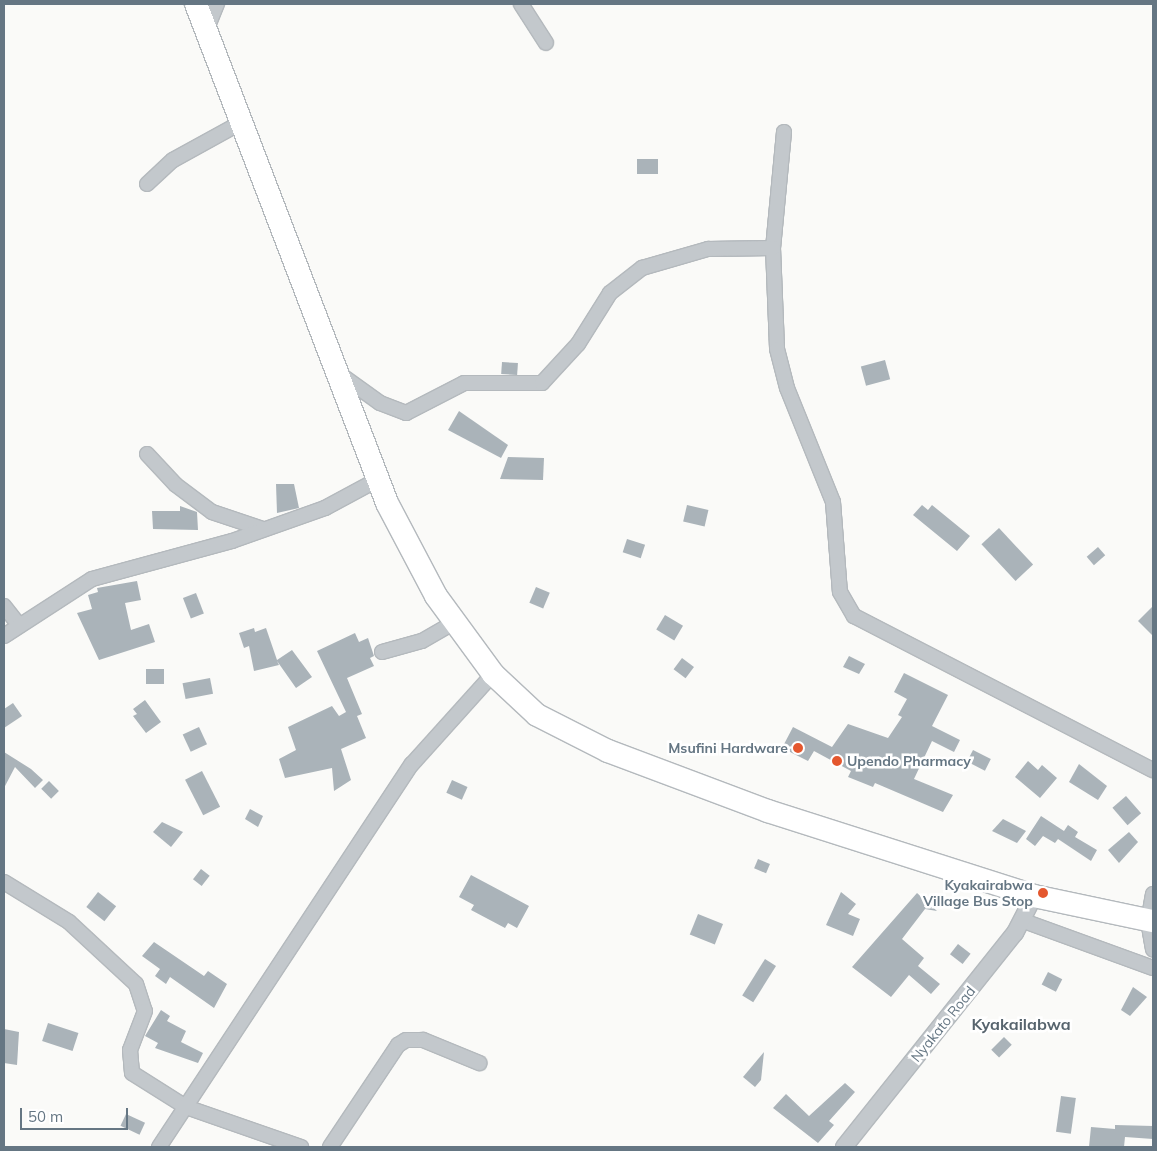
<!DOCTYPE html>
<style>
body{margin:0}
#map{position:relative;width:1157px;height:1151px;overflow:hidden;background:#fafaf8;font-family:Mulish,sans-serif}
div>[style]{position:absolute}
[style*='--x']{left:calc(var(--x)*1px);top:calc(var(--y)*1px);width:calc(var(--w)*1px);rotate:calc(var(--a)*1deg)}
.building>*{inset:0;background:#aab3b9;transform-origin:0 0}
.roads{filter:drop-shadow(1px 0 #b4b9bd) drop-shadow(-1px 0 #b4b9bd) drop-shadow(0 1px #b4b9bd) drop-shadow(0 -1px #b4b9bd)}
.minor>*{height:14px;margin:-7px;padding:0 7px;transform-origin:7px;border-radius:7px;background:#c3c8cc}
.tertiary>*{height:16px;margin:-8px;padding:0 8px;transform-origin:8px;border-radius:8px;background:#c3c8cc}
.trunk>*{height:22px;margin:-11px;padding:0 11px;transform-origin:11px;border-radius:11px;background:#fff}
.dots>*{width:14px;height:14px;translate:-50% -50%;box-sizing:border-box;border:2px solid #fff;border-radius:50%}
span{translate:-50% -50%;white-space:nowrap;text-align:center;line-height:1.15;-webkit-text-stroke:5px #fff;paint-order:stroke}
.poi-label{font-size:14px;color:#657683;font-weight:700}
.right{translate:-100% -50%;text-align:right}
.left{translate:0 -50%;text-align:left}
.street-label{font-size:14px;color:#657683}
.quarter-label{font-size:16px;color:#57646e;font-weight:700}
.frame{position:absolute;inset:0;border:5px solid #657683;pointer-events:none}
.scale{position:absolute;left:20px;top:1108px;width:108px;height:22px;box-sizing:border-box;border:2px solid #657683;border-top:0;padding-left:6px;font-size:15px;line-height:18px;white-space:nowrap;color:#657683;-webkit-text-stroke:4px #fff;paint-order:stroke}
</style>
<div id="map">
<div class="building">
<i style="left:637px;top:159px;width:21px;height:15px"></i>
<i style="left:885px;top:360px;width:20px;height:25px;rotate:75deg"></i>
<i style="left:502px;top:362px;width:16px;height:12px;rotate:4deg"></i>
<i style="clip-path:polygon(459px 411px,508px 445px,501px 458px,448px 430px)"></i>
<i style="clip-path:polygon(508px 457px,544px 458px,543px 480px,500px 479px)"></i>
<i style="clip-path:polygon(276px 484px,294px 484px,299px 508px,277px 513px)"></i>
<i style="left:687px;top:505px;width:22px;height:17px;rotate:13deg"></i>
<i style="clip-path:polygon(922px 505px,928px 510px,932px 505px,970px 536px,957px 551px,913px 515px)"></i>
<i style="clip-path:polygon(180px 506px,197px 512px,198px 530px,153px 529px,152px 511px,180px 511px)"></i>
<i style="left:999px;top:528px;width:50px;height:24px;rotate:47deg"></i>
<i style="left:627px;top:539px;width:19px;height:14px;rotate:18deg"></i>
<i style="left:1098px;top:547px;width:11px;height:15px;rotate:49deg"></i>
<i style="clip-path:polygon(137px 581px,141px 600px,125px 603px,131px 630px,149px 624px,155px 642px,99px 660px,77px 613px,92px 609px,88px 595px,98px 592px,97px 588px)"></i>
<i style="left:536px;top:587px;width:15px;height:17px;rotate:23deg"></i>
<i style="left:196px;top:593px;width:22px;height:14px;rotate:69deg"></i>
<i style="clip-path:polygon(1153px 606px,1153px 636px,1138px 621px)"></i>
<i style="left:665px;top:615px;width:21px;height:17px;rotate:31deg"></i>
<i style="clip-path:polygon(254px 628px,255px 632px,266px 628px,277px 660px,292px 650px,312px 677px,296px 688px,277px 661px,279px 665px,254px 671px,249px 646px,244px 648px,239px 633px)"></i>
<i style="clip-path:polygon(355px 633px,359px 642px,368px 638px,374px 656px,370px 658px,374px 666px,347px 678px,362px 714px,357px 716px,366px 738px,341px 749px,351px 780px,334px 791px,332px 768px,285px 778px,279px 759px,296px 750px,288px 727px,332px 706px,339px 716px,346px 712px,317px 651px)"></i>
<i style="clip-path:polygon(849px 656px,865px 664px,859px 674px,843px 667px)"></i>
<i style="left:682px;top:658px;width:15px;height:14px;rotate:37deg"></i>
<i style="left:146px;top:669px;width:18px;height:15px"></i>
<i style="clip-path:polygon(904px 673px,948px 695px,932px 726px,960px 740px,954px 752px,932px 741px,914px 779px,953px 795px,943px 812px,875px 783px,873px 787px,848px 777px,851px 771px,814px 751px,808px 761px,782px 748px,793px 727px,832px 747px,848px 724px,888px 738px,902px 717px,898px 715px,907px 699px,894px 692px)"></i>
<i style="left:210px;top:678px;width:16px;height:28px;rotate:79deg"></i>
<i style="clip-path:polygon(145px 700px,161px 722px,146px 733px,133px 716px,137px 714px,133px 709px)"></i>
<i style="clip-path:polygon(13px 703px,22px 716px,4px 728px,4px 709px)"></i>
<i style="left:199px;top:727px;width:19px;height:18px;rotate:65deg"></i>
<i style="left:973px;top:750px;width:20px;height:13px;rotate:27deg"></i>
<i style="clip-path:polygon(4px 752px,31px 769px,43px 780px,35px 788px,15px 767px,4px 788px)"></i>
<i style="clip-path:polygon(1028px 761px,1038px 770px,1042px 765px,1057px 778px,1040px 798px,1015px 777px)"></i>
<i style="clip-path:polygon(1079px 764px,1107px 786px,1098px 800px,1069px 782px)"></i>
<i style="left:202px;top:771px;width:40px;height:19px;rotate:63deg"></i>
<i style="left:452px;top:780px;width:17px;height:14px;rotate:24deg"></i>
<i style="left:49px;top:781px;width:14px;height:11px;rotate:45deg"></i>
<i style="left:1126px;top:796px;width:23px;height:18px;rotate:49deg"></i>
<i style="clip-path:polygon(250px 809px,263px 816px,258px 827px,245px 819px)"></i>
<i style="clip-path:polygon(1041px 816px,1064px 831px,1068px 825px,1078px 832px,1075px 837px,1097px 850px,1091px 861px,1058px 839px,1055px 843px,1043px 836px,1035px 846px,1026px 839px)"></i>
<i style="clip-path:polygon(1003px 819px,1026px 831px,1017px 843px,992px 831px)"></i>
<i style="clip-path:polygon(162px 822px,183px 832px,171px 847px,153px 832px)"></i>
<i style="clip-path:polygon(1129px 832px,1138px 842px,1119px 863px,1108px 850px)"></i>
<i style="left:758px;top:859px;width:13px;height:10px;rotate:23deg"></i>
<i style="left:201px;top:869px;width:11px;height:13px;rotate:38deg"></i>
<i style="clip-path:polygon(471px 875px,529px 906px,517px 928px,508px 923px,505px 928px,471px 910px,474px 905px,459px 897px)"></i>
<i style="left:98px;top:892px;width:23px;height:19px;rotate:38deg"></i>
<i style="clip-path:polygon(841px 892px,856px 904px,848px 914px,860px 919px,853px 936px,826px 925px)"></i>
<i style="clip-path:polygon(917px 893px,937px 911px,925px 909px,902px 939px,924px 958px,918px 966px,940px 984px,931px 994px,909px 975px,891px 997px,852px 967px)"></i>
<i style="left:698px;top:914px;width:27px;height:22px;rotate:22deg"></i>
<i style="clip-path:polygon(154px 942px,204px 976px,208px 971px,227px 984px,214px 1008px,170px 977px,166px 984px,155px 976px,160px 969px,142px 956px)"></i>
<i style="left:958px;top:944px;width:16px;height:13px;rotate:38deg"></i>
<i style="left:765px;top:959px;width:13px;height:43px;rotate:32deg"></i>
<i style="left:1048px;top:972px;width:16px;height:14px;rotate:27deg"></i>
<i style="clip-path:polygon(1133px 987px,1147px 997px,1130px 1016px,1121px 1010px)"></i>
<i style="clip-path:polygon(161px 1010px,170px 1016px,167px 1021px,186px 1031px,181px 1042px,203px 1053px,198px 1063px,155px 1048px,158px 1043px,145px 1036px)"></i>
<i style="left:48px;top:1023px;width:32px;height:19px;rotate:18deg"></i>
<i style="clip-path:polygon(4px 1029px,19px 1032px,17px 1065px,4px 1063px)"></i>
<i style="left:1004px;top:1037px;width:11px;height:18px;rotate:45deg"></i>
<i style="clip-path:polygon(764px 1052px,761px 1080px,755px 1087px,743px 1077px)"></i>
<i style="clip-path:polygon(845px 1083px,855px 1092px,829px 1121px,834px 1125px,818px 1143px,773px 1108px,786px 1094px,809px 1116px)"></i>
<i style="left:1061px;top:1096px;width:15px;height:36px;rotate:8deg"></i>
<i style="left:126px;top:1114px;width:21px;height:13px;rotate:25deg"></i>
<i style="clip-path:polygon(1115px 1125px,1153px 1126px,1153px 1139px,1125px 1137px,1124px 1147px,1089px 1147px,1091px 1127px,1115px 1129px)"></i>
</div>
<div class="roads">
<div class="minor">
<i style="--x:521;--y:4;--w:46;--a:57.3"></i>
<i style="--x:206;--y:31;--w:29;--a:-68"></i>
<i style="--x:784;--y:132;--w:117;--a:95.4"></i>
<i style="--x:773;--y:248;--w:101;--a:87.7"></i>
<i style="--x:777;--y:349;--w:40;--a:75.6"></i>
<i style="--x:787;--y:388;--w:123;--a:68"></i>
<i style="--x:833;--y:502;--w:90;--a:85.6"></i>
<i style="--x:840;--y:592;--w:28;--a:60"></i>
<i style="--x:854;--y:616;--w:336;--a:27.3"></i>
<i style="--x:147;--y:184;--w:35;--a:-43"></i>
<i style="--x:173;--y:160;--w:77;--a:-28.9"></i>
<i style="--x:341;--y:375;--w:48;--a:35.7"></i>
<i style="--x:380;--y:403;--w:28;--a:21"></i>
<i style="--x:406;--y:413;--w:65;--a:-27.3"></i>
<i style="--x:464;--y:383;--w:78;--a:0"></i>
<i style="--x:542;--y:383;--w:53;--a:-47.3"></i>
<i style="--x:578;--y:344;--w:60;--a:-57.9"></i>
<i style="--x:610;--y:293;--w:41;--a:-38"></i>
<i style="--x:642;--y:268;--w:69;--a:-16.1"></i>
<i style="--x:708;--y:249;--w:65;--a:-0.9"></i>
<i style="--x:147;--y:454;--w:42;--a:46.9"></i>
<i style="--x:176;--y:485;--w:45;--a:36.9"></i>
<i style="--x:212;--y:512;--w:54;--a:18.4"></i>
<i style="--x:4;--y:606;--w:24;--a:52"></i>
<i style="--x:4;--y:636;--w:105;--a:-32.9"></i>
<i style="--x:92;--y:579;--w:145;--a:-15.2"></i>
<i style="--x:232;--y:541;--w:99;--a:-19.5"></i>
<i style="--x:325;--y:508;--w:59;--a:-28.3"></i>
<i style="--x:382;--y:652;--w:41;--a:-15.4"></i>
<i style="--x:422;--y:641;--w:36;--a:-30"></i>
<i style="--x:4;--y:882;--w:76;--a:31.6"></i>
<i style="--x:69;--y:922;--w:91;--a:42.8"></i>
<i style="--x:136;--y:984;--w:28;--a:72"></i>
<i style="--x:145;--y:1011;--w:42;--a:111"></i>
<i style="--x:130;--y:1050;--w:23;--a:85"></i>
<i style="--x:132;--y:1073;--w:64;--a:32.2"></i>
<i style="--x:186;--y:1107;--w:122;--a:19.2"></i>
<i style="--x:1153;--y:894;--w:27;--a:100"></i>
<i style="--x:1148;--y:921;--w:29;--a:80"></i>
<i style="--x:1021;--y:920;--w:140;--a:20"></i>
<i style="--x:159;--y:1147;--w:459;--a:-56.6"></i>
<i style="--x:412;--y:764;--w:121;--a:-48"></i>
<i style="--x:330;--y:1147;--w:123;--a:-56.3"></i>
<i style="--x:398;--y:1045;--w:9;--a:-32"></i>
<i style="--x:406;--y:1040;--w:17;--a:0"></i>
<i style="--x:423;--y:1040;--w:61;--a:22.3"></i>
</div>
<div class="tertiary">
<i style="--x:844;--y:1147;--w:274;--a:-51.4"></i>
<i style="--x:1015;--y:933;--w:42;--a:-62.8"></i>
</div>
<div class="trunk">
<i style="--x:196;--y:4;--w:534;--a:69.05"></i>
<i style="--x:387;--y:503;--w:105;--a:62.2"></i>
<i style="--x:436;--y:596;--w:97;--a:53.8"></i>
<i style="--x:493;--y:674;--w:60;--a:43"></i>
<i style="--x:537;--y:715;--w:80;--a:26.9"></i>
<i style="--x:608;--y:751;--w:171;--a:20.6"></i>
<i style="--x:768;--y:811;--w:279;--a:17.7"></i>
<i style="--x:1034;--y:896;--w:122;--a:11.9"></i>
</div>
</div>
<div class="dots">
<i style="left:798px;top:748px;background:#e4572e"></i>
<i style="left:837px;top:761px;background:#e4572e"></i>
<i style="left:1043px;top:893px;background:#e4572e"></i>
</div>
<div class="poi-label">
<span class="right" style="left:788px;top:748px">Msufini Hardware</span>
<span class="left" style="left:847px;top:761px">Upendo Pharmacy</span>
<span class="right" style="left:1033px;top:893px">Kyakairabwa<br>Village Bus Stop</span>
</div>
<div class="street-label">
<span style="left:943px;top:1024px;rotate:-51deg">Nyakato Road</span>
</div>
<div class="quarter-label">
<span style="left:1021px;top:1024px">Kyakailabwa</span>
</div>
<div class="frame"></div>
<div class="scale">50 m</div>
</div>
